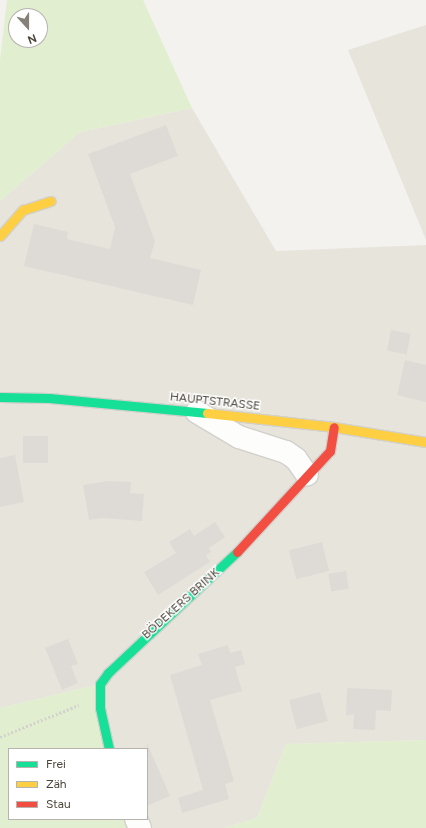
<!DOCTYPE html>
<meta charset="utf-8">
<style>
body{margin:0}
#map{position:relative;width:426px;height:828px;overflow:hidden;background:#f4f2ee;font-family:Figtree,sans-serif}
div>[style]{position:absolute}
[style*='--x']{left:calc(var(--x)*1px);top:calc(var(--y)*1px);width:calc(var(--w)*1px);rotate:calc(var(--a)*1deg)}
.residential>*{inset:0;background:#e7e4dc}
.green>*{inset:0;background:#e1eecf}
.building>*{inset:0;background:#dedbd6;transform-origin:0 0}
.path>*{height:2.5px;margin-top:-1.25px;transform-origin:0;background:repeating-linear-gradient(90deg,#d3d2cc 0 2px,transparent 0 4px)}
.roads{filter:drop-shadow(1px 0 #d2d0cb) drop-shadow(-1px 0 #d2d0cb) drop-shadow(0 1px #d2d0cb) drop-shadow(0 -1px #d2d0cb)}
.street>*{height:22px;margin:-11px;padding:0 11px;transform-origin:11px;border-radius:11px;background:#fdfdfc}
.fast>*{height:9px;margin:-4.5px;padding:0 4.5px;transform-origin:4.5px;border-radius:4.5px;background:#16e098}
.slow>*{height:9px;margin:-4.5px;padding:0 4.5px;transform-origin:4.5px;border-radius:4.5px;background:#ffcf43}
.jam>*{height:9px;margin:-4.5px;padding:0 4.5px;transform-origin:4.5px;border-radius:4.5px;background:#f24e42}
span{translate:-50% -50%;white-space:nowrap;text-align:center;line-height:1.15;-webkit-text-stroke:3px #fff;paint-order:stroke}
.street-label{font-size:12px;color:#4b4439}
.legend{position:absolute;left:8px;top:748px;width:140px;height:72px;box-sizing:border-box;background:#fff;border:1px solid #b7b4b0;margin:0;padding:5px 7px;list-style:none;font-size:12px;color:#4b4439}
.legend li{display:flex;align-items:center;gap:8px;height:20px}
.legend b{width:20px;border:1px solid #b7b4b0}
.north{position:absolute;left:8px;top:8px;width:40px;height:40px;box-sizing:border-box;background:#fff;border:1px solid #b7b4b0;border-radius:50%;rotate:159deg;font-size:11px;font-weight:700;line-height:16px;text-align:center;color:#4b4439}
.north::after{content:'';display:block;margin:auto;width:14px;height:18px;background:#868178;clip-path:polygon(50% 0,100% 100%,50% 72%,0 100%)}
</style>
<div id="map">
<div class="residential">
<i style="clip-path:polygon(426px 25px,426px 240px,348px 50px)"></i>
<i style="clip-path:polygon(192px 108px,276px 251px,426px 245px,426px 740px,286px 744px,257px 818px,224px 828px,140px 828px,147px 819px,147px 749px,109px 749px,100px 684px,0 708px,0 201px,80px 132px)"></i>
</div>
<div class="green">
<i style="clip-path:polygon(evenodd,7px 0,143px 0,192px 108px,80px 132px,0 201px,0 60px,7px 0,16px 16px,40px 16px,40px 40px,16px 40px,16px 16px)"></i>
<i style="clip-path:polygon(100px 684px,105px 749px,9px 749px,9px 819px,130px 819px,133px 828px,0 828px,0 708px)"></i>
<i style="clip-path:polygon(426px 740px,426px 828px,224px 828px,257px 818px,286px 744px)"></i>
</div>
<div class="building">
<i style="clip-path:polygon(166px 125px,178px 156px,130px 174px,155px 241px,150px 258px,201px 270px,193px 305px,24px 266px,34px 224px,68px 232px,67px 239px,110px 249px,115px 227px,88px 154px)"></i>
<i style="left:391px;top:330px;width:20px;height:21px;rotate:11deg"></i>
<i style="clip-path:polygon(405px 360px,426px 365px,426px 402px,397px 395px)"></i>
<i style="left:23px;top:436px;width:25px;height:27px"></i>
<i style="clip-path:polygon(15px 455px,24px 502px,0 507px,0 458px)"></i>
<i style="clip-path:polygon(108px 481px,131px 482px,130px 493px,144px 494px,142px 521px,103px 518px,89px 520px,83px 485px)"></i>
<i style="clip-path:polygon(215px 522px,225px 537px,209px 548px,211px 552px,206px 555px,210px 562px,158px 595px,144px 572px,176px 553px,169px 542px,190px 529px,194px 536px)"></i>
<i style="left:322px;top:542px;width:30px;height:34px;rotate:76deg"></i>
<i style="left:346px;top:571px;width:18px;height:18px;rotate:81deg"></i>
<i style="clip-path:polygon(68px 639px,78px 664px,71px 666px,78px 683px,62px 690px,45px 648px)"></i>
<i style="clip-path:polygon(228px 645px,230px 653px,241px 650px,245px 664px,235px 667px,242px 691px,210px 700px,234px 781px,225px 784px,229px 799px,182px 813px,178px 798px,203px 790px,170px 675px,202px 665px,198px 654px)"></i>
<i style="clip-path:polygon(347px 688px,392px 690px,391px 711px,376px 710px,375px 730px,353px 729px,354px 714px,346px 716px)"></i>
<i style="left:320px;top:692px;width:30px;height:32px;rotate:75deg"></i>
<i style="clip-path:polygon(147px 743px,170px 796px,147px 806px)"></i>
</div>
<div class="path">
<i style="--x:0;--y:737;--w:85;--a:-22.1"></i>
</div>
<div class="roads">
<div class="street">
<i style="--x:197;--y:412;--w:49;--a:30.8"></i>
<i style="--x:239;--y:437;--w:49;--a:17.7"></i>
<i style="--x:286;--y:452;--w:12;--a:35"></i>
<i style="--x:296;--y:459;--w:19;--a:55"></i>
<i style="--x:136;--y:819;--w:10;--a:66"></i>
</div>
<div class="fast">
<i style="--x:0;--y:397;--w:49;--a:1.2"></i>
<i style="--x:49;--y:398;--w:159;--a:5.4"></i>
<i style="--x:109;--y:749;--w:42;--a:-102.4"></i>
<i style="--x:100;--y:708;--w:24;--a:-90"></i>
<i style="--x:100;--y:684;--w:14;--a:-54"></i>
<i style="--x:108;--y:673;--w:177;--a:-43.2"></i>
</div>
<div class="slow">
<i style="--x:0;--y:236;--w:35;--a:-49"></i>
<i style="--x:23;--y:210;--w:29;--a:-18"></i>
<i style="--x:207;--y:413;--w:128;--a:6.3"></i>
<i style="--x:334;--y:427;--w:93;--a:9.3"></i>
</div>
<div class="jam">
<i style="--x:237;--y:552;--w:137;--a:-47.4"></i>
<i style="--x:330;--y:451;--w:24;--a:-81"></i>
</div>
</div>
<div class="street-label">
<span style="left:215px;top:402px;rotate:6deg">HAUPTSTRASSE</span>
<span style="left:181px;top:604px;rotate:-42deg">BÖDEKERS BRINK</span>
</div>
<ul class="legend">
<li><b style="height:5px;background:#16e098"></b>Frei</li>
<li><b style="height:5px;background:#ffcf43"></b>Zäh</li>
<li><b style="height:5px;background:#f24e42"></b>Stau</li>
</ul>
<div class="north">N</div>
</div>
